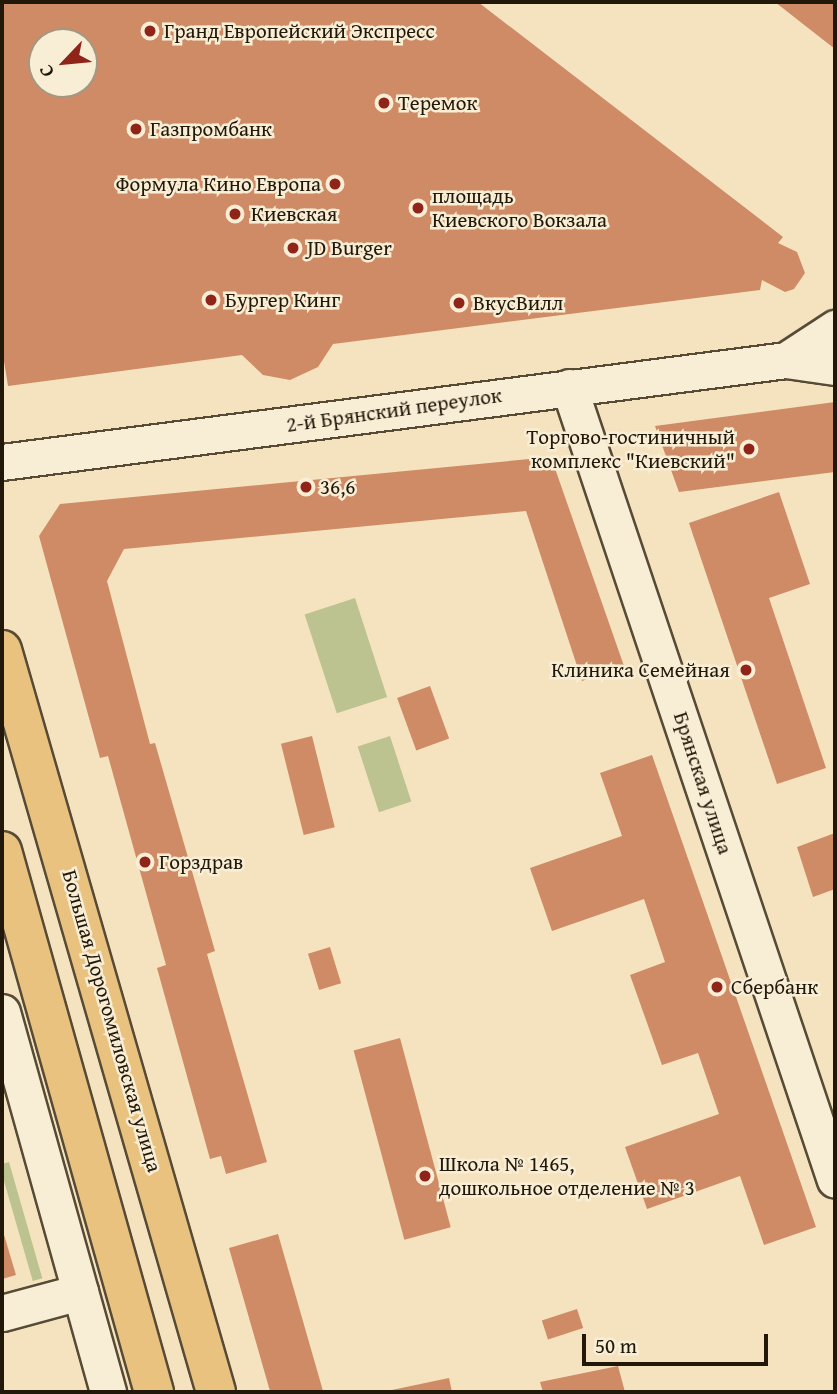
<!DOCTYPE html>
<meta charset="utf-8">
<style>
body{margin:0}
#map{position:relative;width:837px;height:1394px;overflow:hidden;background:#f5e3bf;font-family:"Gentium Book Plus",serif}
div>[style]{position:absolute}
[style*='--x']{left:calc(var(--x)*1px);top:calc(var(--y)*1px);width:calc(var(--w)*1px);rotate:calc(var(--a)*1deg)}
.green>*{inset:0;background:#bcc391;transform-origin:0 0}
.building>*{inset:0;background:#ce8b65;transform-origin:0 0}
.roads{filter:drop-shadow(2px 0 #574b36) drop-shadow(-2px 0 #574b36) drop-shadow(0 2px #574b36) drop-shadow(0 -2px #574b36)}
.minor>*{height:35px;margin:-17.5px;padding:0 17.5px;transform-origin:17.5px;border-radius:17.5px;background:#f8edd5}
.major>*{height:38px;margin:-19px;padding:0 19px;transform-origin:19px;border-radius:19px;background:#eac280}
.dots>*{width:19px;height:19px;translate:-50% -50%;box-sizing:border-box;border:4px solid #f8edd5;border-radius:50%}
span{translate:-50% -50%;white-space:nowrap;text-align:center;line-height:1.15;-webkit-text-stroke:5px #f8edd5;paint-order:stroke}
.poi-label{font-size:21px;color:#221809}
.left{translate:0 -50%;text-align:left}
.right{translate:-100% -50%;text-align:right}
.street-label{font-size:21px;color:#221809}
.frame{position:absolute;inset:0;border:4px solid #221809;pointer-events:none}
.north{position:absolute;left:28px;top:28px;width:70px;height:70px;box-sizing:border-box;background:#f8edd5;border:2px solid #a29883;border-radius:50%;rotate:244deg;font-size:19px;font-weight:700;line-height:28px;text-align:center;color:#221809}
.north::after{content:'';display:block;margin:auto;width:24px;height:32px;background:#8f2418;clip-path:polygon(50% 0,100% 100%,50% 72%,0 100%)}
.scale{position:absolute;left:582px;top:1334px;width:186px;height:32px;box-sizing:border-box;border:4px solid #221809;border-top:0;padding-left:9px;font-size:21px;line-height:24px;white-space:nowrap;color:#221809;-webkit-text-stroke:5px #f8edd5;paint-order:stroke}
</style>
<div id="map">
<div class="green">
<i style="left:355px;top:598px;width:104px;height:53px;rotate:72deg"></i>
<i style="left:390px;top:736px;width:69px;height:34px;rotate:72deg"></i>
<i style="left:9px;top:1162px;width:121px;height:10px;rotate:74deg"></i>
</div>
<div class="building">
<i style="clip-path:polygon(evenodd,2px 2px,478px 2px,783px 237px,778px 243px,797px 252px,805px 273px,794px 289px,785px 292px,762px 280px,760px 290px,333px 344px,318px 367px,290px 380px,263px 375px,242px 355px,8px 386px,2px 349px,2px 2px,42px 42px,84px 42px,84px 84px,42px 84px,42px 42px)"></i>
<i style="clip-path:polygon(775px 2px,835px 2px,835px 49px,803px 24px)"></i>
<i style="clip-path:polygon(835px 402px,835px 472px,679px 492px,655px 426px)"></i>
<i style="clip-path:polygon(551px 457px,624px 666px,582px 681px,526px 511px,124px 549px,107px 581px,150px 744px,155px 743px,215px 951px,207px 954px,267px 1162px,226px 1174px,221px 1156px,210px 1159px,157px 968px,166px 965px,108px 756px,100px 758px,39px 536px,60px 504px)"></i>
<i style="clip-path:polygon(779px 492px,810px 584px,769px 598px,826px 768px,777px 784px,689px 523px)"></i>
<i style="left:430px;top:686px;width:56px;height:35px;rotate:70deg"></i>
<i style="left:312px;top:736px;width:94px;height:32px;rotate:76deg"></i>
<i style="clip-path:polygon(652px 755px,816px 1227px,764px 1245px,740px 1176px,647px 1209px,625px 1147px,719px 1114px,698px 1053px,662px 1065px,630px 975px,665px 962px,644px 899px,552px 931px,530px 868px,622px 836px,600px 773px)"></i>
<i style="clip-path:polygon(835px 833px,835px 889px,813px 897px,797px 847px)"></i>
<i style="left:330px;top:947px;width:38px;height:23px;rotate:73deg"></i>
<i style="left:400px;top:1038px;width:196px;height:48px;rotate:75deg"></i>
<i style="clip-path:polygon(2px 1228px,16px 1275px,2px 1279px)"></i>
<i style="left:278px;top:1234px;width:164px;height:51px;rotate:74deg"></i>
<i style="left:577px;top:1309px;width:20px;height:37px;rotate:72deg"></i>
<i style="clip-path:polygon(618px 1366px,625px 1392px,543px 1392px,540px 1382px)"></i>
<i style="clip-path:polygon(449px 1378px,452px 1392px,387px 1392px,387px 1391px)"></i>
</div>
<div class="roads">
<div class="minor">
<i style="--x:786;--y:360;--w:49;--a:8.1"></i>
<i style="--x:569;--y:387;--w:836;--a:71.46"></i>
<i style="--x:2;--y:462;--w:791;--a:-7.41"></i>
<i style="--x:786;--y:360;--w:59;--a:-33.1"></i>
<i style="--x:2;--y:1012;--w:395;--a:74.4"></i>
<i style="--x:2;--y:1313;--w:81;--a:-15.1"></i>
</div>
<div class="major">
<i style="--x:2;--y:650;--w:772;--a:73.91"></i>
<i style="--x:2;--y:851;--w:562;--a:74.31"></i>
</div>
</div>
<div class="dots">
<i style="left:150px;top:31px;background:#8f2418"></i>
<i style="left:384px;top:103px;background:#8f2418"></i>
<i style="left:136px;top:129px;background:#8f2418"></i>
<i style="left:335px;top:184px;background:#8f2418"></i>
<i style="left:418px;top:208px;background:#8f2418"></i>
<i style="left:235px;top:214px;background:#8f2418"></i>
<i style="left:293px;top:248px;background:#8f2418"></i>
<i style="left:211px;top:300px;background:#8f2418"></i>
<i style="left:459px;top:303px;background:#8f2418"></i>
<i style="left:749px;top:449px;background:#8f2418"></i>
<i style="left:306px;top:487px;background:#8f2418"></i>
<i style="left:746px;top:670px;background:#8f2418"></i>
<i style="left:145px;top:862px;background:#8f2418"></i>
<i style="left:717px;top:987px;background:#8f2418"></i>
<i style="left:425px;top:1176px;background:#8f2418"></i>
</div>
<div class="poi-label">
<span class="left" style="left:164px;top:31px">Гранд Европейский Экспресс</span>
<span class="left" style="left:398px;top:103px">Теремок</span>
<span class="left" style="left:150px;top:129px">Газпромбанк</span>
<span class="right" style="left:321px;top:184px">Формула Кино Европа</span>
<span class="left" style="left:432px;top:208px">площадь<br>Киевского Вокзала</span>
<span class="left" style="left:251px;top:214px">Киевская</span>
<span class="left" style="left:307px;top:248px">JD Burger</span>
<span class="left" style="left:225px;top:300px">Бургер Кинг</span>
<span class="left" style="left:473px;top:303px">ВкусВилл</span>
<span class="right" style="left:735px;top:449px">Торгово-гостиничный<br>комплекс "Киевский"</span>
<span class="left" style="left:320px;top:487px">36,6</span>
<span class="right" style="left:730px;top:670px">Клиника Семейная</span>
<span class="left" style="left:159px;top:862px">Горздрав</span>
<span class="left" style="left:731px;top:987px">Сбербанк</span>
<span class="left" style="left:439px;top:1176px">Школа № 1465,<br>дошкольное отделение № 3</span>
</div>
<div class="street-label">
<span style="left:394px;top:410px;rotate:-8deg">2-й Брянский переулок</span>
<span style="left:703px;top:783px;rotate:72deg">Брянская улица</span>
<span style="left:112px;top:1021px;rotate:74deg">Большая Дорогомиловская улица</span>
</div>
<div class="frame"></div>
<div class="north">С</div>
<div class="scale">50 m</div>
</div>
